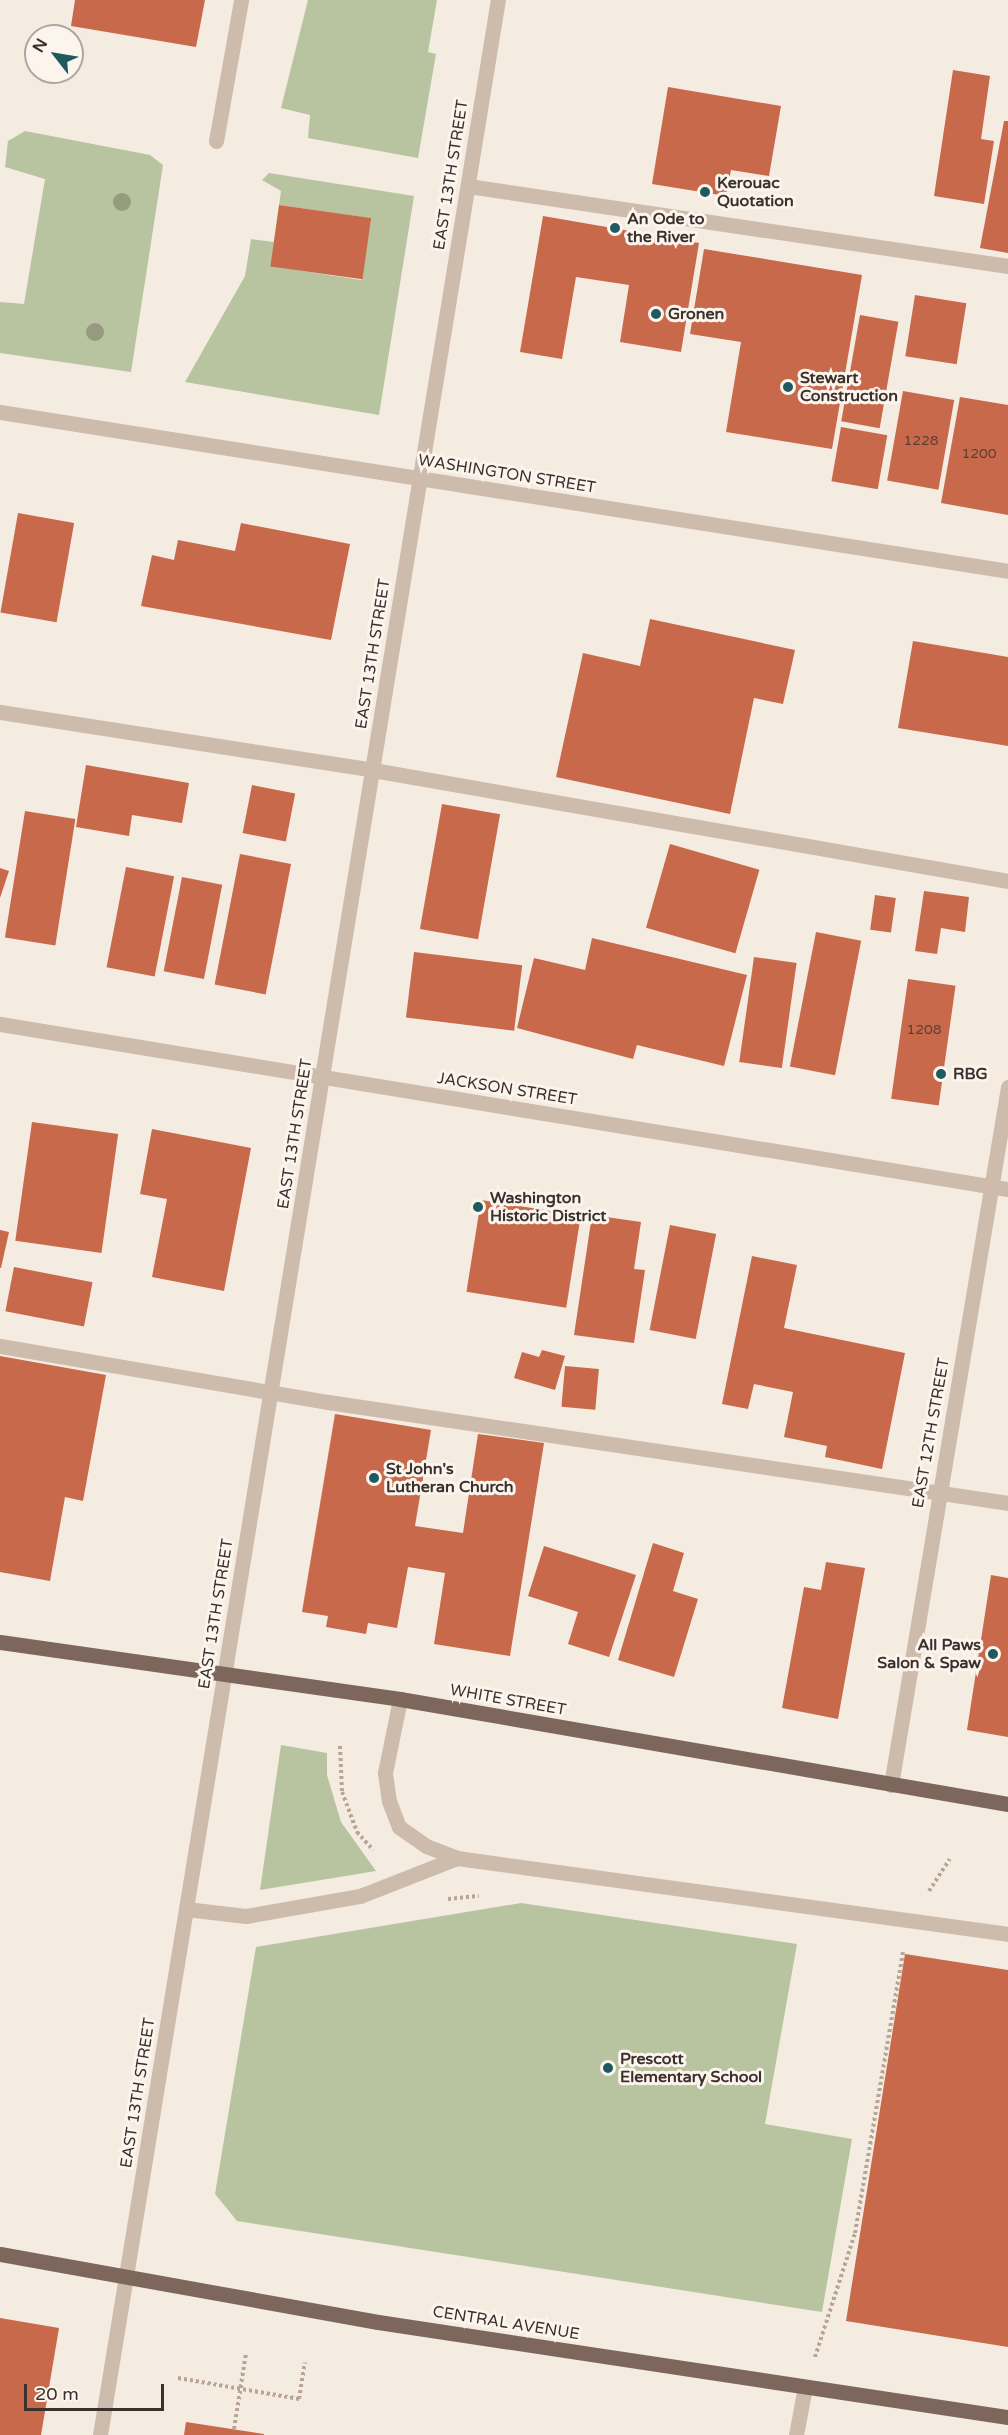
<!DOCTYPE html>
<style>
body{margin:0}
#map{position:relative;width:1008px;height:2435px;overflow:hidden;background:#f4ebe1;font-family:"Varela Round",sans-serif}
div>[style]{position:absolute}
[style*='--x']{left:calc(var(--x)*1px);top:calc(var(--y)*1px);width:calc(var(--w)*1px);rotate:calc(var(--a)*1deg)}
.green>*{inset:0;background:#b8c4a0}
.building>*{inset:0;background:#c8694b;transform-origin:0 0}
.path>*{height:4px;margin-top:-2px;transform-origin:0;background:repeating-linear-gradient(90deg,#b9a596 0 3px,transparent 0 6px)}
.service>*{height:15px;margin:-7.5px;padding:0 7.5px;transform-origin:7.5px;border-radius:7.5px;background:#cdbbac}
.minor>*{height:15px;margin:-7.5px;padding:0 7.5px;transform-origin:7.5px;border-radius:7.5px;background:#cdbbac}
.primary>*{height:15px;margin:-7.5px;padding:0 7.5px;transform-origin:7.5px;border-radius:7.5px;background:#7d675c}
.trees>*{width:18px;height:18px;margin:-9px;border-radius:50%;background:#969b7f}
.dots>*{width:16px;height:16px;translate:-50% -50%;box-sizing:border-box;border:3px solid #fbf5ee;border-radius:50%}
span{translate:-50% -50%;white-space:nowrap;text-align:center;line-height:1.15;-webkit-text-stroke:6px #fbf5ee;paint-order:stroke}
.number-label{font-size:14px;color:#5e3e33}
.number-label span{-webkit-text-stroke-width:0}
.street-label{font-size:16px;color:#3b302b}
.poi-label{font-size:16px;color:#3b302b;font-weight:700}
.left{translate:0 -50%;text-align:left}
.right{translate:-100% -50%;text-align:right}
.north{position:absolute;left:24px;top:24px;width:60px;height:60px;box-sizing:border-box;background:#fbf5ee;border:2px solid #aea6a0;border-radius:50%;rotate:301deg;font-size:16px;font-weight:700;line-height:24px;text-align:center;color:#3b302b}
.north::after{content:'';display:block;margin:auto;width:21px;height:27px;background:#1f5a5e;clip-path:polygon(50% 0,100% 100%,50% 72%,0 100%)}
.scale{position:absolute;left:24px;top:2384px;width:140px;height:27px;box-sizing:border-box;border:3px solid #3b302b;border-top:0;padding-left:8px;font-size:18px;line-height:21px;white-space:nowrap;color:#3b302b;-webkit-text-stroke:4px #fbf5ee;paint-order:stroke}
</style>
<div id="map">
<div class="green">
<i style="clip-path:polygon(308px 0,437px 0,428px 52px,436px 54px,418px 158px,308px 138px,310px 115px,281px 108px)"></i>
<i style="clip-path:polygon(25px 131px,150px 155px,163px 165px,131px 372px,0 353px,0 302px,24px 304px,45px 179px,5px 167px,8px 141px)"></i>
<i style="clip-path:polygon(269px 173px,414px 196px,379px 415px,185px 382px,245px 276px,251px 239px,274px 242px,271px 266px,361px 280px,370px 218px,279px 205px,281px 191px,262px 180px)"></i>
<i style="clip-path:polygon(281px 1745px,327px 1753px,327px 1775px,341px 1822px,376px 1871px,260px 1890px)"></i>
<i style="clip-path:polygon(521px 1903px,797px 1944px,765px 2124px,852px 2139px,822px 2312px,237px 2221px,215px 2194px,256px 1947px)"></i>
</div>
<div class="building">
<i style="clip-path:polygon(75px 0,205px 0,196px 47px,71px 26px)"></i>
<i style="clip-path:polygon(953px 70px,990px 76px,981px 139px,994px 141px,984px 204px,934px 196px)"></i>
<i style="clip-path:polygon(668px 87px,781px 106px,769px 176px,731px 170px,726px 196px,652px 184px)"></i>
<i style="clip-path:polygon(1004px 121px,1008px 121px,1008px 253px,980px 248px)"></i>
<i style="left:279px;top:205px;width:93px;height:62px;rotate:8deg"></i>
<i style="clip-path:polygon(543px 216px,699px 243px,681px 352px,620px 342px,629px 285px,576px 277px,562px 359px,520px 352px)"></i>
<i style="clip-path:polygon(704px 249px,862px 275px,832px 449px,726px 432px,741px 342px,690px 334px)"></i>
<i style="left:915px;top:295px;width:52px;height:62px;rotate:9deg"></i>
<i style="left:860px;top:315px;width:39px;height:108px;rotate:10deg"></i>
<i style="left:903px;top:391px;width:52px;height:91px;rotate:10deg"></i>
<i style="clip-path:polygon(960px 397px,1008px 405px,1008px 515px,941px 503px)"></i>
<i style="left:841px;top:427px;width:47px;height:55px;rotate:10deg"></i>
<i style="left:18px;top:513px;width:57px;height:101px;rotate:10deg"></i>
<i style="clip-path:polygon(241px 523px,350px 544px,331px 640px,141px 606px,152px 555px,174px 560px,178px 540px,235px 551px)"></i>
<i style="clip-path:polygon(650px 619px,795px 650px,783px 704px,754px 698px,730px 814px,556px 777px,583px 653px,640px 666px)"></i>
<i style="clip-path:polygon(913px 641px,1008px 657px,1008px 746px,898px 728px)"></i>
<i style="clip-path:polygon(86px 765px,189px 783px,182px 823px,132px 815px,129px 836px,76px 827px)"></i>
<i style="left:252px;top:785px;width:44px;height:49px;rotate:11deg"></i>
<i style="left:442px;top:804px;width:59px;height:127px;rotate:10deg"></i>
<i style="left:25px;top:811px;width:51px;height:128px;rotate:9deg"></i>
<i style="left:670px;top:844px;width:93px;height:87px;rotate:16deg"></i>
<i style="left:240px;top:854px;width:52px;height:133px;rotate:11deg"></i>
<i style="left:126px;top:867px;width:49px;height:102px;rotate:11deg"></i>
<i style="clip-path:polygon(0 868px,9px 871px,0 898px)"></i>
<i style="left:182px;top:877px;width:41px;height:96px;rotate:11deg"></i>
<i style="clip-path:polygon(924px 891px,969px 897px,965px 932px,941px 928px,937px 954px,915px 951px)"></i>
<i style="left:875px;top:895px;width:21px;height:35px;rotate:8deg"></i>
<i style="left:816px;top:932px;width:46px;height:137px;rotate:11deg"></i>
<i style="clip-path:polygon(592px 938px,747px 975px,724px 1066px,637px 1045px,633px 1059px,517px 1028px,534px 958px,585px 970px)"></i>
<i style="left:414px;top:952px;width:109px;height:66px;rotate:7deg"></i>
<i style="left:754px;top:957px;width:43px;height:106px;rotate:8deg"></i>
<i style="left:908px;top:979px;width:48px;height:121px;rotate:8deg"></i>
<i style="left:32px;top:1122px;width:87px;height:120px;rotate:8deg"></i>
<i style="clip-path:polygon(152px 1129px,251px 1148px,224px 1291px,152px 1277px,167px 1199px,140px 1194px)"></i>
<i style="left:481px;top:1200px;width:101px;height:93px;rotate:9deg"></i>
<i style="clip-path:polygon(592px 1215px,641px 1222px,634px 1269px,645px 1270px,634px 1343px,574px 1335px)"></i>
<i style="left:670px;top:1225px;width:47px;height:107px;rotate:11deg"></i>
<i style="clip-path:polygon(0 1230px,9px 1232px,1px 1268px,0 1268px)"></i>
<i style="clip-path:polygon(752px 1256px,797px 1265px,784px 1328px,905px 1353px,882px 1469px,825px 1457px,827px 1446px,784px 1437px,793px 1392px,754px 1384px,748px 1409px,722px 1404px)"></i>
<i style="left:14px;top:1267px;width:80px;height:45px;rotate:11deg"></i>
<i style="clip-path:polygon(542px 1350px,565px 1356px,555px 1390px,514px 1378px,522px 1352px,539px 1357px)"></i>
<i style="clip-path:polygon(0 1356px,106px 1375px,83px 1501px,65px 1497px,50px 1581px,0 1572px)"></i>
<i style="left:565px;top:1366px;width:34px;height:41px;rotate:5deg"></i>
<i style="clip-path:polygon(335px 1414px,431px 1430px,415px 1526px,463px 1533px,478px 1434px,544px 1443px,510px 1656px,434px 1644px,445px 1573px,408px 1567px,397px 1628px,368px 1623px,366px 1634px,326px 1627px,328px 1616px,302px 1612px)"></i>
<i style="clip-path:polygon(653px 1543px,684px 1553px,673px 1591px,698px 1599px,674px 1677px,618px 1660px)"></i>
<i style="clip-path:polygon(544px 1546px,636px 1575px,609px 1657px,568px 1644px,578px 1612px,528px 1596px)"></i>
<i style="clip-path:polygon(826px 1562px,865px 1568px,838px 1719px,782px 1708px,804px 1587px,821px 1590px)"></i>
<i style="clip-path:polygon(991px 1575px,1008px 1578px,1008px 1737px,967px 1730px)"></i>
<i style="clip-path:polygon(905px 1954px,1008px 1970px,1008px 2347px,846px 2321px)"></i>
<i style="clip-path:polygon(0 2318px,59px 2328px,41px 2435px,0 2435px)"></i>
<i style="clip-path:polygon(186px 2422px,264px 2434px,264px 2435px,184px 2435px)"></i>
</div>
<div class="path">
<i style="--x:340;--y:1746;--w:46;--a:87.5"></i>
<i style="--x:342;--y:1792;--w:43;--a:69.4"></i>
<i style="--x:357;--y:1832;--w:24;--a:48"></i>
<i style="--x:929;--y:1891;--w:38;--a:-57"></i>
<i style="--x:448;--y:1899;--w:31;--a:-6"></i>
<i style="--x:815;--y:2357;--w:130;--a:-72.1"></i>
<i style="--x:855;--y:2233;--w:285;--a:-80.3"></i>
<i style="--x:178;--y:2378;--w:123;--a:9.8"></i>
<i style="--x:299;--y:2399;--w:37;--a:-81"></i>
<i style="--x:234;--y:2429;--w:77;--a:-81"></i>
</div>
<div class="service">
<i style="--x:216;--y:141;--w:143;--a:-79.9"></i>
<i style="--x:468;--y:186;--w:546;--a:8.43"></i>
<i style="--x:0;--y:712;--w:377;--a:8.8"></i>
<i style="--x:373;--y:770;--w:645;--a:9.92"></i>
<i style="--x:0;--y:1346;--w:333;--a:9.7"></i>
<i style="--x:328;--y:1402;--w:687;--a:8.45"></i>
<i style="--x:400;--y:1699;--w:76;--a:101.5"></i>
<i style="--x:385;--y:1773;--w:28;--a:82"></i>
<i style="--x:389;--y:1801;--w:28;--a:69"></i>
<i style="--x:399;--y:1827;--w:33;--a:35"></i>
<i style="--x:426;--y:1846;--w:33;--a:21"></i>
<i style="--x:457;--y:1858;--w:556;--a:7.85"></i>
<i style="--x:186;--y:1909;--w:60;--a:6.7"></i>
<i style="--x:246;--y:1916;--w:116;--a:-10"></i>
<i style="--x:360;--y:1896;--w:104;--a:-21.4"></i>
</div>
<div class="minor">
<i style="--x:0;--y:412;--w:1020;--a:8.96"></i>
<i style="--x:0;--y:1024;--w:1021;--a:9.3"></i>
<i style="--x:891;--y:1785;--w:708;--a:-80.48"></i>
<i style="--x:100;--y:2435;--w:2467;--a:-80.72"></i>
<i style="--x:796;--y:2435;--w:49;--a:-79.4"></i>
</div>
<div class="primary">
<i style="--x:0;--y:1642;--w:404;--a:8.1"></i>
<i style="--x:400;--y:1699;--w:617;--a:9.8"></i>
<i style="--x:0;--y:2254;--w:384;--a:10.2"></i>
<i style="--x:378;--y:2322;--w:637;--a:8.58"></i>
</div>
<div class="trees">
<i style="left:122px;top:202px"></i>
<i style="left:95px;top:332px"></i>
</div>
<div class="dots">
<i style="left:705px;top:192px;background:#1f5a5e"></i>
<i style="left:615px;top:228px;background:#1f5a5e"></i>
<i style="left:656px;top:314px;background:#1f5a5e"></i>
<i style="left:788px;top:387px;background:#1f5a5e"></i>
<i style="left:941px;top:1074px;background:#1f5a5e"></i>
<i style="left:478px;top:1207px;background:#1f5a5e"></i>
<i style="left:374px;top:1478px;background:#1f5a5e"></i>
<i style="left:993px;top:1654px;background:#1f5a5e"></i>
<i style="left:608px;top:2068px;background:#1f5a5e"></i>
</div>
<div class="number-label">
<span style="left:921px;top:441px">1228</span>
<span style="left:979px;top:454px">1200</span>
<span style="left:924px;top:1030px">1208</span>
</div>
<div class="street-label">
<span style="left:451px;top:175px;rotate:-81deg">EAST 13TH STREET</span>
<span style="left:507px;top:474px;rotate:9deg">WASHINGTON STREET</span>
<span style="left:373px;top:654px;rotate:-81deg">EAST 13TH STREET</span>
<span style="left:507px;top:1089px;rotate:9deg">JACKSON STREET</span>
<span style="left:295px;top:1134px;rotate:-81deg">EAST 13TH STREET</span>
<span style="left:931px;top:1433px;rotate:-80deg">EAST 12TH STREET</span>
<span style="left:216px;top:1614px;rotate:-81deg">EAST 13TH STREET</span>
<span style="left:508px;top:1700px;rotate:10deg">WHITE STREET</span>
<span style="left:138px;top:2093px;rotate:-81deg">EAST 13TH STREET</span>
<span style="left:506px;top:2323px;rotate:9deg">CENTRAL AVENUE</span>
</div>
<div class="poi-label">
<span class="left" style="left:717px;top:192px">Kerouac<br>Quotation</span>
<span class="left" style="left:627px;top:228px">An Ode to<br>the River</span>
<span class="left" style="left:668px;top:314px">Gronen</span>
<span class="left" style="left:800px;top:387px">Stewart<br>Construction</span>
<span class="left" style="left:953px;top:1074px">RBG</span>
<span class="left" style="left:490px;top:1207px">Washington<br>Historic District</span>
<span class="left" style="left:386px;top:1478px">St John's<br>Lutheran Church</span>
<span class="right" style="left:981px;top:1654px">All Paws<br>Salon &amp; Spaw</span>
<span class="left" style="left:620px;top:2068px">Prescott<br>Elementary School</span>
</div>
<div class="north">N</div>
<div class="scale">20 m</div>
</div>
